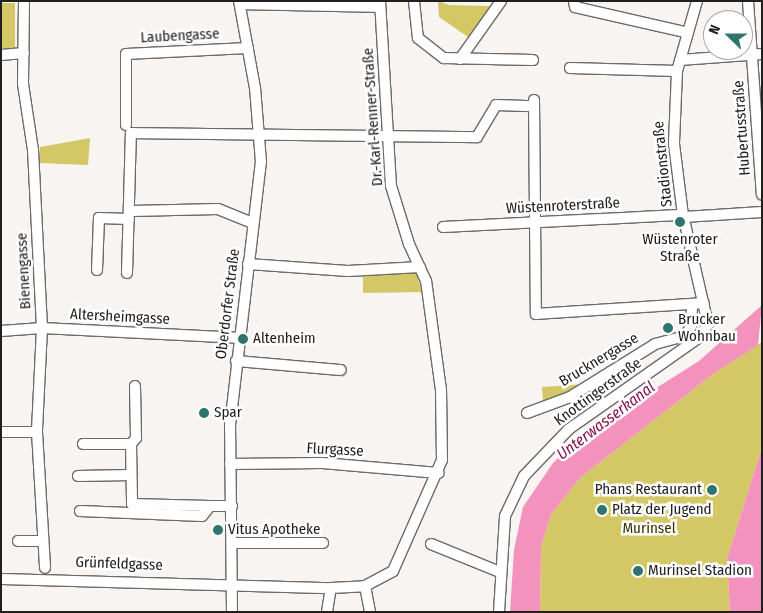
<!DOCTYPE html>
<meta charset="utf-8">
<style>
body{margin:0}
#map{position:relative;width:763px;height:613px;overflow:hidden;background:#f7f4f2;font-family:"Fira Sans Condensed",sans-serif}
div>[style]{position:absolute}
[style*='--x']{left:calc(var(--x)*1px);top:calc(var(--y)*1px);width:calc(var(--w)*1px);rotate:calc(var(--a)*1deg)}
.green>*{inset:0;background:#d4c866;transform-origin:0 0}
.water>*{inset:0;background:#f392bc}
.roads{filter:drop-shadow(1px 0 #6d6a68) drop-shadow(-1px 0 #6d6a68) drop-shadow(0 1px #6d6a68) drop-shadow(0 -1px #6d6a68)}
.minor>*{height:10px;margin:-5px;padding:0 5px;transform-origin:5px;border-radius:5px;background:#fff}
.dots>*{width:14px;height:14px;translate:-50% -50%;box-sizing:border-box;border:2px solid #fff;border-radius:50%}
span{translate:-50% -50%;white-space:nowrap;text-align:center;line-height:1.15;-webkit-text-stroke:5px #fff;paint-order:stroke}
.street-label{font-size:15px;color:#21201f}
.poi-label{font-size:15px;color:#21201f}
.left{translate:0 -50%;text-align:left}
.right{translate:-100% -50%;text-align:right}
.park-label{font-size:15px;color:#363002}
.water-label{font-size:16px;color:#841252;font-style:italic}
.frame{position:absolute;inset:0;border:2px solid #21201f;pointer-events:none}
.north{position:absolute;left:703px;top:10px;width:50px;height:50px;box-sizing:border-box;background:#fff;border:1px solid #a6a6a5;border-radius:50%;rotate:292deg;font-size:14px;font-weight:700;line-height:20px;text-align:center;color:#21201f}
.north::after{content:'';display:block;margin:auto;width:18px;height:22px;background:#2e756d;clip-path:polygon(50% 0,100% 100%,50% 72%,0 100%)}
</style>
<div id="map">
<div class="green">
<i style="clip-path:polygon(438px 1px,449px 5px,490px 6px,468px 37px,439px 17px)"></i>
<i style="left:15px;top:3px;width:45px;height:14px;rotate:90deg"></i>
<i style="clip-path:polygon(90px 138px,88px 165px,39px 163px,40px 147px)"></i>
<i style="clip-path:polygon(416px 272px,422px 292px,363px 293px,363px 274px)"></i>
<i style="clip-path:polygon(762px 342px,762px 447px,727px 559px,730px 612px,540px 612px,541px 547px,551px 514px,581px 477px,713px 374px)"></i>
<i style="clip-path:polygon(586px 384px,573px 392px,543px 402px,542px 387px)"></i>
</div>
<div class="water">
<i style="clip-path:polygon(762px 305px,758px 345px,713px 374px,581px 477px,551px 514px,541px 547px,540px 612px,510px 612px,514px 550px,523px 507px,553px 463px,583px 434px,699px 361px)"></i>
<i style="clip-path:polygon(762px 447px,762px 612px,730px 612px,727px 559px)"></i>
</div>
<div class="roads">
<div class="minor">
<i style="--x:24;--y:1;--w:83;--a:90.7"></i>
<i style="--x:23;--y:84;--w:67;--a:81.4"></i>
<i style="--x:33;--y:150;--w:178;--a:87.1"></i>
<i style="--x:42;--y:328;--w:104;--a:92.8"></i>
<i style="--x:37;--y:432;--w:136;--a:86.6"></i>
<i style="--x:414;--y:1;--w:37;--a:84"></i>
<i style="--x:418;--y:38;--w:33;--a:38"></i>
<i style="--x:444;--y:58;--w:89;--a:1.3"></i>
<i style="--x:574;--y:1;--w:6;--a:81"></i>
<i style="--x:575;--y:7;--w:113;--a:12.8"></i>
<i style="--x:697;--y:1;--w:73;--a:105.9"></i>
<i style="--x:677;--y:71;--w:73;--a:92.4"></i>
<i style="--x:674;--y:144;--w:72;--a:82.8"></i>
<i style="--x:683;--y:215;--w:112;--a:77.1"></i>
<i style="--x:748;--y:1;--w:194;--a:85.9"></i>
<i style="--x:240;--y:4;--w:140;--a:1.2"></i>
<i style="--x:1;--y:55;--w:23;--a:-5"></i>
<i style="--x:460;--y:59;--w:71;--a:-54.7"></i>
<i style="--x:680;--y:60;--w:82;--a:-4.2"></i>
<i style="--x:570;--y:68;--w:107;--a:1.6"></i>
<i style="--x:534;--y:100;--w:214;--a:89.5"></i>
<i style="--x:536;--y:314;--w:168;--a:-3.7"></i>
<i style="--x:126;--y:125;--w:71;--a:-90"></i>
<i style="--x:126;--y:54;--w:122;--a:-2.8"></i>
<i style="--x:131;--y:211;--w:87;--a:-1.3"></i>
<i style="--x:218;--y:209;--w:37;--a:22"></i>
<i style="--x:684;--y:217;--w:78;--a:-3.7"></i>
<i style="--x:443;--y:227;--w:240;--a:-2.9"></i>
<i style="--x:248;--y:264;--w:100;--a:4"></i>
<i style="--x:348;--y:271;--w:72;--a:-3.2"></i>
<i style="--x:97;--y:270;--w:52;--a:-87.8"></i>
<i style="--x:99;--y:218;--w:30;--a:2"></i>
<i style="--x:127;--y:273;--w:140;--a:-88.4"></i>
<i style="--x:131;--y:133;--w:346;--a:0.7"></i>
<i style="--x:477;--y:137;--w:37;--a:-59"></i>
<i style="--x:496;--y:105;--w:38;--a:2"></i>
<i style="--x:1;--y:331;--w:41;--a:-4.2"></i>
<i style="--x:42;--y:328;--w:195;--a:2.9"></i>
<i style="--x:236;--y:361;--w:105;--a:4.9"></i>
<i style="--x:527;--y:413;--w:46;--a:-20.4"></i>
<i style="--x:570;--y:397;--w:100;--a:-31.9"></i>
<i style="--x:655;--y:344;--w:31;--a:-15"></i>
<i style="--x:685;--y:336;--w:12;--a:-59"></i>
<i style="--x:691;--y:326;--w:20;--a:-87"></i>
<i style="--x:1;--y:432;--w:36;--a:0"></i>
<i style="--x:83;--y:444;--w:48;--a:0"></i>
<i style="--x:131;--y:444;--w:60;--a:89"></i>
<i style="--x:132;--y:504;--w:78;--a:1.5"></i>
<i style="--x:131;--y:444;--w:8;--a:-50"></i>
<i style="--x:136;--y:438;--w:52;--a:-91.1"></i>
<i style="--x:230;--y:464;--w:92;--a:-0.6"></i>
<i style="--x:322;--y:463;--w:117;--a:4.9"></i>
<i style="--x:78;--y:476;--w:53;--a:-1.1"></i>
<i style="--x:80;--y:511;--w:122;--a:2.3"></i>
<i style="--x:202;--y:516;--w:13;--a:-51"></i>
<i style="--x:210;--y:506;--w:22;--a:0"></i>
<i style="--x:18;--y:541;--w:23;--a:0"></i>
<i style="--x:233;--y:543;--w:90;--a:0"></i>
<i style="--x:431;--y:544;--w:74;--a:22.1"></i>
<i style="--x:2;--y:579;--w:329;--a:1.6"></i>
<i style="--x:331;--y:588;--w:34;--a:-3"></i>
<i style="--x:365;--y:586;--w:32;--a:-28"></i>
<i style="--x:393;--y:571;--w:121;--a:-66.2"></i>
<i style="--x:442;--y:460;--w:70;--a:-90.8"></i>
<i style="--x:441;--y:390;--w:110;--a:-97.8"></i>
<i style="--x:426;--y:281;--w:41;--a:-114.7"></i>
<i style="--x:409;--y:244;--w:61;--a:-107.2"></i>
<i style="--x:391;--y:186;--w:185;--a:-93.4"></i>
<i style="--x:365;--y:586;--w:26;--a:79"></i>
<i style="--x:232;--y:612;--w:187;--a:-90.6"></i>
<i style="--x:230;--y:425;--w:265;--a:-83.3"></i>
<i style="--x:261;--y:162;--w:74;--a:-94.6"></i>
<i style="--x:255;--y:88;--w:88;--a:-100.4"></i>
<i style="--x:327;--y:612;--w:24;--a:-81"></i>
<i style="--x:499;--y:612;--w:96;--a:-86.4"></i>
<i style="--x:505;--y:516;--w:44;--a:-64.6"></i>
<i style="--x:524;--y:476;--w:65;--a:-46.2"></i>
<i style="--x:569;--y:429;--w:160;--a:-35.1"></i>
<i style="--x:700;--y:337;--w:15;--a:-58"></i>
</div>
</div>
<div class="dots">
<i style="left:680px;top:222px;background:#2e756d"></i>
<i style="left:668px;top:328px;background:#2e756d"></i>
<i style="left:243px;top:339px;background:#2e756d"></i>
<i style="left:204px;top:413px;background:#2e756d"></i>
<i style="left:712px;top:490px;background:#2e756d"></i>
<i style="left:602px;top:510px;background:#2e756d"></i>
<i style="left:218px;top:530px;background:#2e756d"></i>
<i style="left:638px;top:571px;background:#2e756d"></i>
</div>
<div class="street-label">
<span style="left:180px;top:36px;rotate:-3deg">Laubengasse</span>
<span style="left:373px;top:117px;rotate:-94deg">Dr.-Karl-Renner-Straße</span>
<span style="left:742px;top:128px;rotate:-94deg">Hubertusstraße</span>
<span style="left:663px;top:164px;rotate:-96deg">Stadionstraße</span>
<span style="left:563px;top:206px;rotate:-3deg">Wüstenroterstraße</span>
<span style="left:24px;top:271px;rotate:-93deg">Bienengasse</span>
<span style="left:228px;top:304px;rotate:-83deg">Oberdorfer Straße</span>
<span style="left:120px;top:317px;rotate:3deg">Altersheimgasse</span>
<span style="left:599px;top:360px;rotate:-31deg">Brucknergasse</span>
<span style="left:598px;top:392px;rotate:-36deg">Knottingerstraße</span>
<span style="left:335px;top:450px;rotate:3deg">Flurgasse</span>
<span style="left:119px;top:564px;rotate:2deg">Grünfeldgasse</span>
</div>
<div class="poi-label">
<span style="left:680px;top:248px">Wüstenroter<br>Straße</span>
<span class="left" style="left:678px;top:328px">Brucker<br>Wohnbau</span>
<span class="left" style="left:253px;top:339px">Altenheim</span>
<span class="left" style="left:214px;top:413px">Spar</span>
<span class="right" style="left:702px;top:490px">Phans Restaurant</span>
<span class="left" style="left:612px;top:510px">Platz der Jugend</span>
<span class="left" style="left:228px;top:530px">Vitus Apotheke</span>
<span class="left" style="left:648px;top:571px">Murinsel Stadion</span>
</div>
<div class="park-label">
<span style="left:649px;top:529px">Murinsel</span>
</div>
<div class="water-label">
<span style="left:606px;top:421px;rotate:-37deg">Unterwasserkanal</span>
</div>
<div class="frame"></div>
<div class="north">N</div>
</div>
